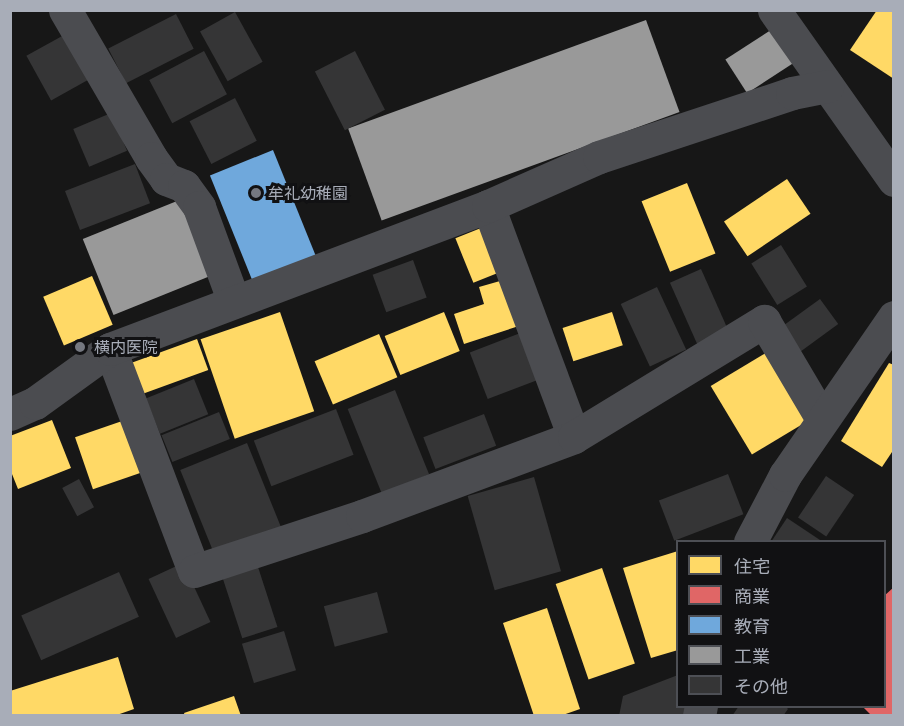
<!DOCTYPE html>
<meta charset="utf-8">
<style>
body{margin:0}
#map{position:relative;width:904px;height:726px;overflow:hidden;background:#171717;font-family:"Exo 2","Noto Sans JP",sans-serif}
div>[style]{position:absolute}
[style*='--x']{left:calc(var(--x)*1px);top:calc(var(--y)*1px);width:calc(var(--w)*1px);rotate:calc(var(--a)*1deg)}
.homes>*{inset:0;background:#ffd966;transform-origin:0 0}
.shops>*{inset:0;background:#e06666}
.schools>*{inset:0;background:#6fa8dc;transform-origin:0 0}
.industry>*{inset:0;background:#999;transform-origin:0 0}
.building>*{inset:0;background:#353536;transform-origin:0 0}
.minor>*{height:33px;margin:-16.5px;padding:0 16.5px;transform-origin:16.5px;border-radius:16.5px;background:#4b4c50}
.dots>*{width:16px;height:16px;translate:-50% -50%;box-sizing:border-box;border:3px solid #111113;border-radius:50%}
span{translate:-50% -50%;white-space:nowrap;text-align:center;line-height:1.15;-webkit-text-stroke:6px #111113;paint-order:stroke}
.poi-label{font-size:16px;color:#a8adb8}
.left{translate:0 -50%;text-align:left}
.frame{position:absolute;inset:0;border:12px solid #a8adb8;pointer-events:none}
.legend{position:absolute;left:676px;top:540px;width:210px;height:168px;box-sizing:border-box;background:#111113;border:2px solid #4d4f55;margin:0;padding:8px 10px;list-style:none;font-size:18px;color:#a8adb8}
.legend li{display:flex;align-items:center;gap:12px;height:30px}
.legend b{width:30px;border:2px solid #4d4f55}
</style>
<div id="map">
<div class="homes">
<i style="clip-path:polygon(877px 10px,894px 10px,894px 79px,850px 50px)"></i>
<i style="left:787px;top:179px;width:42px;height:76px;rotate:56deg"></i>
<i style="left:687px;top:183px;width:76px;height:49px;rotate:68deg"></i>
<i style="left:486px;top:226px;width:48px;height:33px;rotate:68deg"></i>
<i style="left:92px;top:276px;width:53px;height:53px;rotate:67deg"></i>
<i style="clip-path:polygon(507px 279px,522px 325px,464px 344px,454px 314px,484px 304px,479px 287px)"></i>
<i style="left:280px;top:312px;width:105px;height:84px;rotate:71deg"></i>
<i style="left:444px;top:312px;width:42px;height:64px;rotate:68deg"></i>
<i style="left:612px;top:312px;width:35px;height:52px;rotate:72deg"></i>
<i style="left:379px;top:334px;width:47px;height:70px;rotate:67deg"></i>
<i style="left:197px;top:339px;width:33px;height:71px;rotate:70deg"></i>
<i style="left:769px;top:351px;width:80px;height:68px;rotate:59deg"></i>
<i style="clip-path:polygon(889px 363px,894px 365px,894px 449px,882px 467px,841px 441px)"></i>
<i style="left:128px;top:419px;width:55px;height:56px;rotate:71deg"></i>
<i style="clip-path:polygon(52px 420px,71px 468px,18px 489px,10px 469px,10px 436px)"></i>
<i style="clip-path:polygon(678px 551px,678px 650px,651px 658px,623px 568px)"></i>
<i style="left:602px;top:568px;width:101px;height:49px;rotate:71deg"></i>
<i style="clip-path:polygon(547px 608px,580px 709px,560px 716px,534px 716px,503px 623px)"></i>
<i style="clip-path:polygon(118px 657px,134px 709px,114px 716px,10px 716px,10px 691px)"></i>
<i style="clip-path:polygon(234px 696px,241px 716px,185px 716px,184px 713px)"></i>
</div>
<div class="shops">
<i style="clip-path:polygon(894px 587px,894px 716px,872px 716px,862px 706px,884px 706px,884px 596px)"></i>
</div>
<div class="schools">
<i style="left:273px;top:150px;width:114px;height:68px;rotate:68deg"></i>
</div>
<div class="industry">
<i style="left:646px;top:20px;width:98px;height:317px;rotate:70deg"></i>
<i style="left:774px;top:28px;width:40px;height:58px;rotate:57deg"></i>
<i style="left:182px;top:199px;width:82px;height:107px;rotate:68deg"></i>
</div>
<div class="building">
<i style="left:235px;top:12px;width:57px;height:40px;rotate:61deg"></i>
<i style="left:176px;top:14px;width:39px;height:76px;rotate:63deg"></i>
<i style="left:64px;top:35px;width:51px;height:43px;rotate:61deg"></i>
<i style="left:204px;top:51px;width:49px;height:62px;rotate:62deg"></i>
<i style="left:355px;top:51px;width:66px;height:45px;rotate:63deg"></i>
<i style="left:235px;top:98px;width:48px;height:51px;rotate:63deg"></i>
<i style="left:111px;top:113px;width:41px;height:41px;rotate:67deg"></i>
<i style="left:135px;top:164px;width:42px;height:75px;rotate:69deg"></i>
<i style="left:781px;top:245px;width:49px;height:35px;rotate:58deg"></i>
<i style="left:413px;top:260px;width:40px;height:43px;rotate:70deg"></i>
<i style="left:701px;top:269px;width:73px;height:34px;rotate:66deg"></i>
<i style="left:657px;top:287px;width:69px;height:40px;rotate:65deg"></i>
<i style="left:820px;top:299px;width:31px;height:52px;rotate:54deg"></i>
<i style="left:523px;top:332px;width:50px;height:57px;rotate:69deg"></i>
<i style="left:194px;top:379px;width:38px;height:52px;rotate:68deg"></i>
<i style="left:395px;top:390px;width:91px;height:51px;rotate:68deg"></i>
<i style="left:336px;top:409px;width:49px;height:88px;rotate:69deg"></i>
<i style="left:219px;top:412px;width:29px;height:62px;rotate:68deg"></i>
<i style="left:484px;top:414px;width:34px;height:65px;rotate:69deg"></i>
<i style="left:247px;top:443px;width:95px;height:72px;rotate:68deg"></i>
<i style="left:728px;top:474px;width:43px;height:74px;rotate:69deg"></i>
<i style="left:826px;top:476px;width:34px;height:50px;rotate:34deg"></i>
<i style="left:534px;top:477px;width:98px;height:69px;rotate:74deg"></i>
<i style="left:79px;top:479px;width:32px;height:19px;rotate:62deg"></i>
<i style="clip-path:polygon(787px 518px,823px 542px,771px 542px)"></i>
<i style="left:183px;top:563px;width:65px;height:38px;rotate:65deg"></i>
<i style="left:258px;top:567px;width:63px;height:37px;rotate:72deg"></i>
<i style="left:119px;top:572px;width:49px;height:107px;rotate:66deg"></i>
<i style="left:377px;top:592px;width:42px;height:55px;rotate:75deg"></i>
<i style="left:284px;top:631px;width:41px;height:44px;rotate:73deg"></i>
<i style="clip-path:polygon(678px 675px,678px 706px,691px 706px,689px 716px,619px 716px,623px 696px)"></i>
<i style="clip-path:polygon(739px 706px,785px 706px,788px 709px,783px 716px,732px 716px)"></i>
</div>
<div class="minor">
<i style="--x:65;--y:10;--w:171;--a:59.8"></i>
<i style="--x:151;--y:158;--w:26;--a:54"></i>
<i style="--x:166;--y:179;--w:19;--a:21"></i>
<i style="--x:184;--y:186;--w:26;--a:54"></i>
<i style="--x:199;--y:207;--w:101;--a:69.8"></i>
<i style="--x:774;--y:10;--w:208;--a:54.8"></i>
<i style="--x:488;--y:206;--w:246;--a:69.6"></i>
<i style="--x:110;--y:349;--w:237;--a:69.3"></i>
<i style="--x:194;--y:571;--w:177;--a:-18.1"></i>
<i style="--x:362;--y:516;--w:226;--a:-20.4"></i>
<i style="--x:574;--y:437;--w:223;--a:-31.4"></i>
<i style="--x:764;--y:321;--w:114;--a:59.4"></i>
<i style="--x:10;--y:414;--w:27;--a:-24"></i>
<i style="--x:35;--y:403;--w:92;--a:-35.8"></i>
<i style="--x:110;--y:349;--w:404;--a:-20.7"></i>
<i style="--x:488;--y:206;--w:121;--a:-23.8"></i>
<i style="--x:599;--y:157;--w:203;--a:-18.3"></i>
<i style="--x:792;--y:93;--w:36;--a:-11"></i>
<i style="--x:750;--y:542;--w:76;--a:-62.4"></i>
<i style="--x:785;--y:475;--w:192;--a:-55.4"></i>
<i style="--x:699;--y:716;--w:10;--a:-79"></i>
</div>
<div class="dots">
<i style="left:256px;top:193px;background:#757880"></i>
<i style="left:80px;top:347px;background:#757880"></i>
</div>
<div class="poi-label">
<span class="left" style="left:268px;top:193px">牟礼幼稚園</span>
<span class="left" style="left:94px;top:347px">横内医院</span>
</div>
<div class="frame"></div>
<ul class="legend">
<li><b style="height:16px;background:#ffd966"></b>住宅</li>
<li><b style="height:16px;background:#e06666"></b>商業</li>
<li><b style="height:16px;background:#6fa8dc"></b>教育</li>
<li><b style="height:16px;background:#999"></b>工業</li>
<li><b style="height:16px;background:#353536"></b>その他</li>
</ul>
</div>
